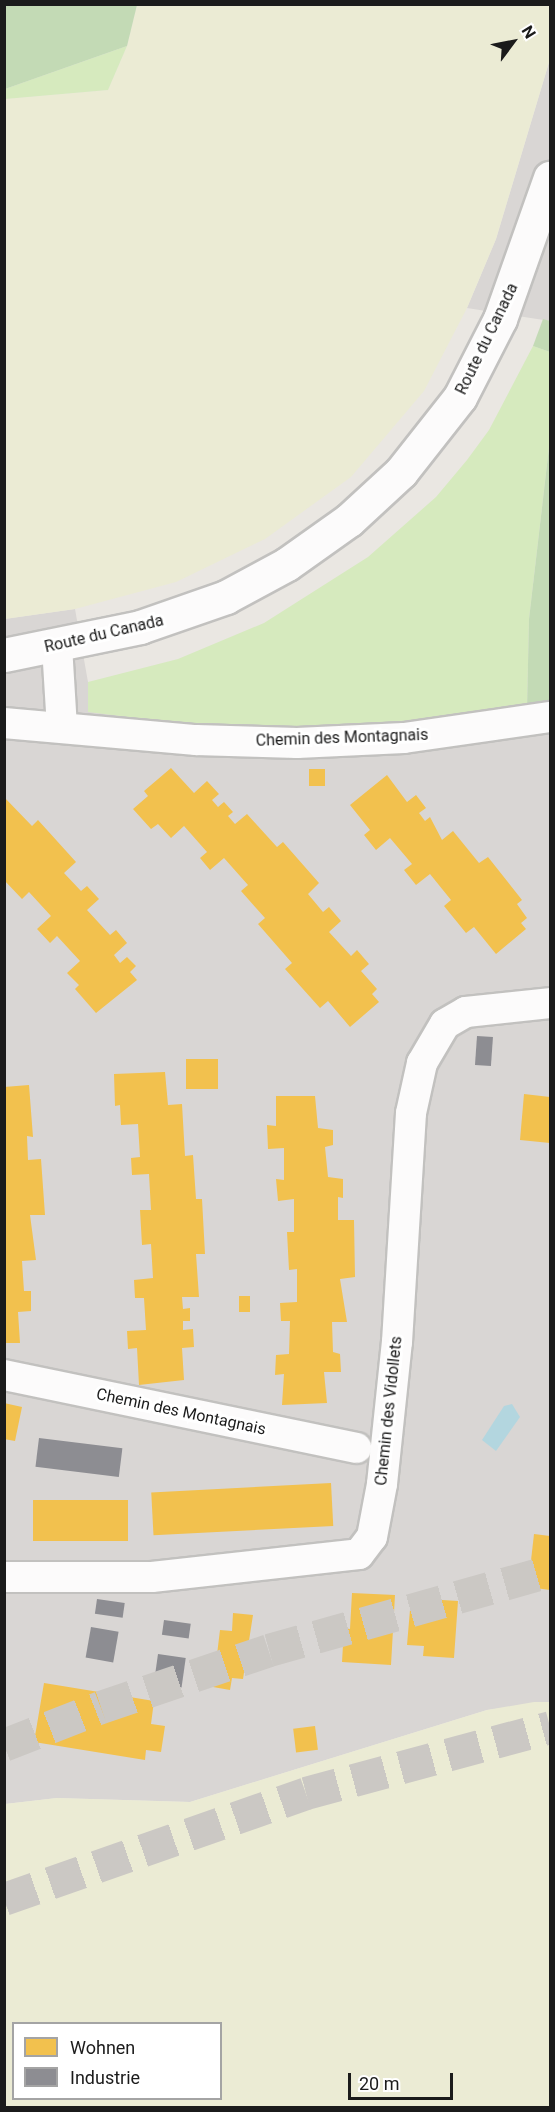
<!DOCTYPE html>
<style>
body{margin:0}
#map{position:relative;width:555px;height:2112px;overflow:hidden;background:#eae7e2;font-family:Roboto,sans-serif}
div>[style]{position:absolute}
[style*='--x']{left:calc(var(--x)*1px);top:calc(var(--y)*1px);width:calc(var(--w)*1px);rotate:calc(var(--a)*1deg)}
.residential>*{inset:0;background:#d9d6d4}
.farmland>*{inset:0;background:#ebebd4}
.grass>*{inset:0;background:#d6eabe}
.forest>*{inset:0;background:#c3dab5}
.water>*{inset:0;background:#b3d6df}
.homes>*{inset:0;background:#f2c14e;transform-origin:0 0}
.industry>*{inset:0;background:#8d8d92;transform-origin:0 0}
.motorway-tunnel>*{height:33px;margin-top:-16.5px;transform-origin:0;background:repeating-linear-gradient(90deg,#cbc8c4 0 33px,transparent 0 49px)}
.roads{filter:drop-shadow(2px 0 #c2c1bf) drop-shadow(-2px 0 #c2c1bf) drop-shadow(0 2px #c2c1bf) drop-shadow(0 -2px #c2c1bf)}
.minor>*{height:30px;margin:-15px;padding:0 15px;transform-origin:15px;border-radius:15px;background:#fcfbfb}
.tertiary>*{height:33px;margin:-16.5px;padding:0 16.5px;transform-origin:16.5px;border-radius:16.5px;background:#fcfbfb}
span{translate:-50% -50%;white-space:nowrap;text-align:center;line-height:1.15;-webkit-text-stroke:6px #fff;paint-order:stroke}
.street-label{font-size:16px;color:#1b1b1b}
.frame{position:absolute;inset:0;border:6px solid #1b1b1b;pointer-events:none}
.legend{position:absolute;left:12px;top:2022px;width:210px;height:78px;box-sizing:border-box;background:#fff;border:2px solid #a4a4a4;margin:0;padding:8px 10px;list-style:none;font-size:18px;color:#1b1b1b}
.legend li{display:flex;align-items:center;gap:12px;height:30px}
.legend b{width:30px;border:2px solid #a4a4a4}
.north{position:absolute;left:483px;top:12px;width:60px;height:60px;-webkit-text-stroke:4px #fff;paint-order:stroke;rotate:58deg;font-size:16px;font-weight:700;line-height:24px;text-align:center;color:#1b1b1b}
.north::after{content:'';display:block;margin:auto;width:21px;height:27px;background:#1b1b1b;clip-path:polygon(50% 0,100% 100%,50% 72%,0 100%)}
.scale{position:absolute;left:348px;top:2073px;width:105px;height:27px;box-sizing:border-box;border:3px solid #1b1b1b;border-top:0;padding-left:8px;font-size:18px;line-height:21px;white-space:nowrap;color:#1b1b1b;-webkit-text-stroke:4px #fff;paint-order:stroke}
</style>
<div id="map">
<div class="residential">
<i style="clip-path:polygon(550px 59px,550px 321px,467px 308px,496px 239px)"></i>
<i style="clip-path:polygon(75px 609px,88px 682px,88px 711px,550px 706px,550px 1702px,487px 1710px,190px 1802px,57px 1798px,5px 1804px,4px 619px)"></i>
</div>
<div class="farmland">
<i style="clip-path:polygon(137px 5px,550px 5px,550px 59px,496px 239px,467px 308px,424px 391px,351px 477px,265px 539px,176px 582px,75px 609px,5px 619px,4px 99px,108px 90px,127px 46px)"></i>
<i style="clip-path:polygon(evenodd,534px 1702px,550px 1702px,550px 2107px,5px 2107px,5px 1804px,57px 1798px,190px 1802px,487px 1710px,534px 1702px,14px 2024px,220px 2024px,220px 2098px,14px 2098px,14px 2024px)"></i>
</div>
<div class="grass">
<i style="clip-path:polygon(127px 46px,108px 90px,5px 99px,5px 89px)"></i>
<i style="clip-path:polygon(533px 346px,550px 352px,550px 439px,529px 619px,527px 708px,437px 721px,301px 727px,193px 725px,88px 712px,88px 682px,178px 659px,264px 623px,368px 557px,436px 497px,467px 460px,489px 430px)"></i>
</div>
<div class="forest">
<i style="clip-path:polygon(4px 5px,5px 4px,137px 5px,127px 46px,5px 89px)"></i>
<i style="clip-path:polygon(543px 319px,550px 321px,550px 352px,533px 346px)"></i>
<i style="clip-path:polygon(550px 439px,550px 706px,527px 708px,529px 619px)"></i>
</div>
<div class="water">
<i style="clip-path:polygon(512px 1404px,520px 1417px,496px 1451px,482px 1440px,504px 1406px)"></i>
</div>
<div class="homes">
<i style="clip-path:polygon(171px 768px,194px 793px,207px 781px,219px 794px,212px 800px,218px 807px,224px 802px,233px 812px,228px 816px,235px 824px,247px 814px,277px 847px,283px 842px,319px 883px,308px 894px,323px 912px,329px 907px,341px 921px,329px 932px,351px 956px,357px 950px,369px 964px,361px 971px,377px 989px,372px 994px,379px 1002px,350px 1027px,328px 1001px,320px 1008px,285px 969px,292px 963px,258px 924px,265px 918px,241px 891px,248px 885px,224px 858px,210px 870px,200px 858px,207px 852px,184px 826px,171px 838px,158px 824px,151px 829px,133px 809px,148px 796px,144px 791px)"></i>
<i style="left:309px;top:769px;width:16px;height:17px"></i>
<i style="clip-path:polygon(387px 775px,407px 802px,416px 795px,426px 808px,419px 813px,425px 821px,430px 817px,442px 840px,453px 831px,479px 863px,488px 857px,522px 900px,517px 904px,527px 918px,521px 923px,526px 929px,496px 954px,474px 927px,466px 933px,444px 906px,451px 900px,430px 874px,416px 885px,404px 870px,412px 864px,390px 838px,376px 850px,364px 835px,370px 830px,350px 805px)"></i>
<i style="clip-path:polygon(4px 797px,32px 826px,38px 820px,76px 862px,64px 873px,81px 891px,87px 886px,99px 899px,87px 910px,110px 935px,116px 930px,127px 943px,114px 955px,120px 963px,127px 957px,136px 966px,130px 972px,137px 980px,96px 1013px,75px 989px,79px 985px,67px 973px,80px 961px,57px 936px,50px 943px,37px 929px,51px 916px,29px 892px,22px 899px,4px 880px)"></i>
<i style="left:218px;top:1059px;width:30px;height:32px;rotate:90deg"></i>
<i style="clip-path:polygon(165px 1072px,168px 1105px,182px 1104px,185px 1156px,193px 1155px,196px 1199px,202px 1199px,205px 1254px,196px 1254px,199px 1297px,182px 1297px,183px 1309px,190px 1308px,190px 1321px,183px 1321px,183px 1330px,193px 1329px,194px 1347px,182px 1348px,184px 1380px,139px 1385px,137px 1348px,128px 1349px,127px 1331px,146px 1330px,144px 1298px,135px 1298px,134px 1280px,153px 1278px,151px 1244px,142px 1245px,140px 1210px,151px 1210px,149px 1174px,132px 1175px,131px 1158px,140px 1157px,138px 1124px,121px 1125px,120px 1105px,115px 1106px,114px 1074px)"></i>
<i style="clip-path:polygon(29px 1085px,33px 1137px,27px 1136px,28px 1160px,41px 1159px,45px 1215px,30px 1215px,36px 1260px,22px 1261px,24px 1291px,31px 1291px,31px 1311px,18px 1312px,20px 1343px,4px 1343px,4px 1087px)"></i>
<i style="clip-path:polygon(524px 1094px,550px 1097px,550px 1143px,520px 1140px)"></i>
<i style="clip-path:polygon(276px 1096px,315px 1096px,318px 1128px,333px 1130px,333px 1145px,325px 1147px,328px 1177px,343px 1179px,343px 1198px,338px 1197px,338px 1220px,354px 1220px,355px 1277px,340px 1279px,347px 1322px,332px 1322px,333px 1352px,340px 1354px,341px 1372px,324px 1372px,327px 1403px,282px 1405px,284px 1374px,275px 1375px,276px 1355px,289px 1354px,290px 1321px,281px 1321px,280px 1303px,297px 1302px,297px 1269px,289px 1270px,287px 1232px,294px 1232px,294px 1199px,278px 1201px,276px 1179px,284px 1180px,284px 1148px,268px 1149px,267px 1125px,276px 1126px)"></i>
<i style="left:239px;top:1296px;width:11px;height:16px"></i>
<i style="clip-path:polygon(4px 1403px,22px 1407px,15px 1441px,4px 1439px)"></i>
<i style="left:331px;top:1483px;width:43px;height:180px;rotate:87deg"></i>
<i style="left:128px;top:1500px;width:41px;height:95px;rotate:90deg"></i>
<i style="clip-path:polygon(534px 1534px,550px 1536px,550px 1590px,528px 1587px)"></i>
<i style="clip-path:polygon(352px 1593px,395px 1595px,391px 1665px,342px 1662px,344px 1628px,350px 1629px)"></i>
<i style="clip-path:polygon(411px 1598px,458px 1601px,454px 1658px,423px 1656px,424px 1646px,407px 1645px)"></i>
<i style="clip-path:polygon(233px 1613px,253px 1615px,243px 1679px,232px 1678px,230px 1690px,213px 1687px,220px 1630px,232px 1631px)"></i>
<i style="clip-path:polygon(44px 1683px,154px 1701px,151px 1724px,165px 1726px,161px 1752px,146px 1750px,145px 1760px,34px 1742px)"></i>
<i style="left:315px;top:1726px;width:24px;height:22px;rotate:83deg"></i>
</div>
<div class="industry">
<i style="left:477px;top:1036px;width:16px;height:29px;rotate:4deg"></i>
<i style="left:39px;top:1438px;width:84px;height:29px;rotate:7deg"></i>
<i style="left:97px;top:1599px;width:28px;height:15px;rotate:8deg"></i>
<i style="left:164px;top:1620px;width:27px;height:15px;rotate:8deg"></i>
<i style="left:91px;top:1627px;width:28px;height:31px;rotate:10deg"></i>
<i style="left:158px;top:1654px;width:28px;height:30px;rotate:8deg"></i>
</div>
<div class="motorway-tunnel">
<i style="--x:4;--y:1745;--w:104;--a:-21.4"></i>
<i style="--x:101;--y:1707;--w:177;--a:-18.7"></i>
<i style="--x:269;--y:1650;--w:292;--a:-15.7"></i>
<i style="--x:4;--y:1899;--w:320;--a:-19.3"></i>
<i style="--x:306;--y:1793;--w:253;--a:-15.1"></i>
</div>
<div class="roads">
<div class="minor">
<i style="--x:57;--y:646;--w:82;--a:86.5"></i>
<i style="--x:4;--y:723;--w:193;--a:5.1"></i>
<i style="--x:196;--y:740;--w:101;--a:1.7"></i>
<i style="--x:297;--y:743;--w:107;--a:-2.7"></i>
<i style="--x:404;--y:738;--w:148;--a:-8.2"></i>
<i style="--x:4;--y:1375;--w:360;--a:11.7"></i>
<i style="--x:4;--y:1577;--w:148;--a:0"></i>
<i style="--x:152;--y:1577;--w:208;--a:-6.3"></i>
<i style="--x:359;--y:1554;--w:21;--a:-53"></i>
<i style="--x:372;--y:1537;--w:54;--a:-79.3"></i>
<i style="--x:382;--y:1484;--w:143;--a:-84"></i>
<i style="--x:397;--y:1342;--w:229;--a:-86.5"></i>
<i style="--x:411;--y:1113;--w:51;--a:-77.6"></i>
<i style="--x:422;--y:1063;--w:45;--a:-59.5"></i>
<i style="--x:445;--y:1024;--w:24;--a:-30"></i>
<i style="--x:466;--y:1012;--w:84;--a:-6.1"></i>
</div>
<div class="tertiary">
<i style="--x:4;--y:655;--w:139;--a:-11.6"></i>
<i style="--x:140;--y:627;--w:91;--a:-19.2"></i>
<i style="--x:226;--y:597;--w:69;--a:-28.4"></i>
<i style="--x:287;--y:564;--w:76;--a:-35.4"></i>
<i style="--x:349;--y:520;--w:71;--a:-42.7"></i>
<i style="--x:401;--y:472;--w:95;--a:-51.8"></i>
<i style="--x:460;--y:397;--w:88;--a:-62.9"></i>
<i style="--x:500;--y:319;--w:150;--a:-70.5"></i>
</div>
</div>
<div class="street-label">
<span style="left:487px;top:339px;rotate:-64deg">Route du Canada</span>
<span style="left:104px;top:634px;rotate:-13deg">Route du Canada</span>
<span style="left:342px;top:738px;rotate:-2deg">Chemin des Montagnais</span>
<span style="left:389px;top:1411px;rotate:-84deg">Chemin des Vidollets</span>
<span style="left:181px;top:1412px;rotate:12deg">Chemin des Montagnais</span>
</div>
<div class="frame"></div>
<ul class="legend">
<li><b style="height:16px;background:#f2c14e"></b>Wohnen</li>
<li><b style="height:16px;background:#8d8d92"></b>Industrie</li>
</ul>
<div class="north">N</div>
<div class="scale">20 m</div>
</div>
